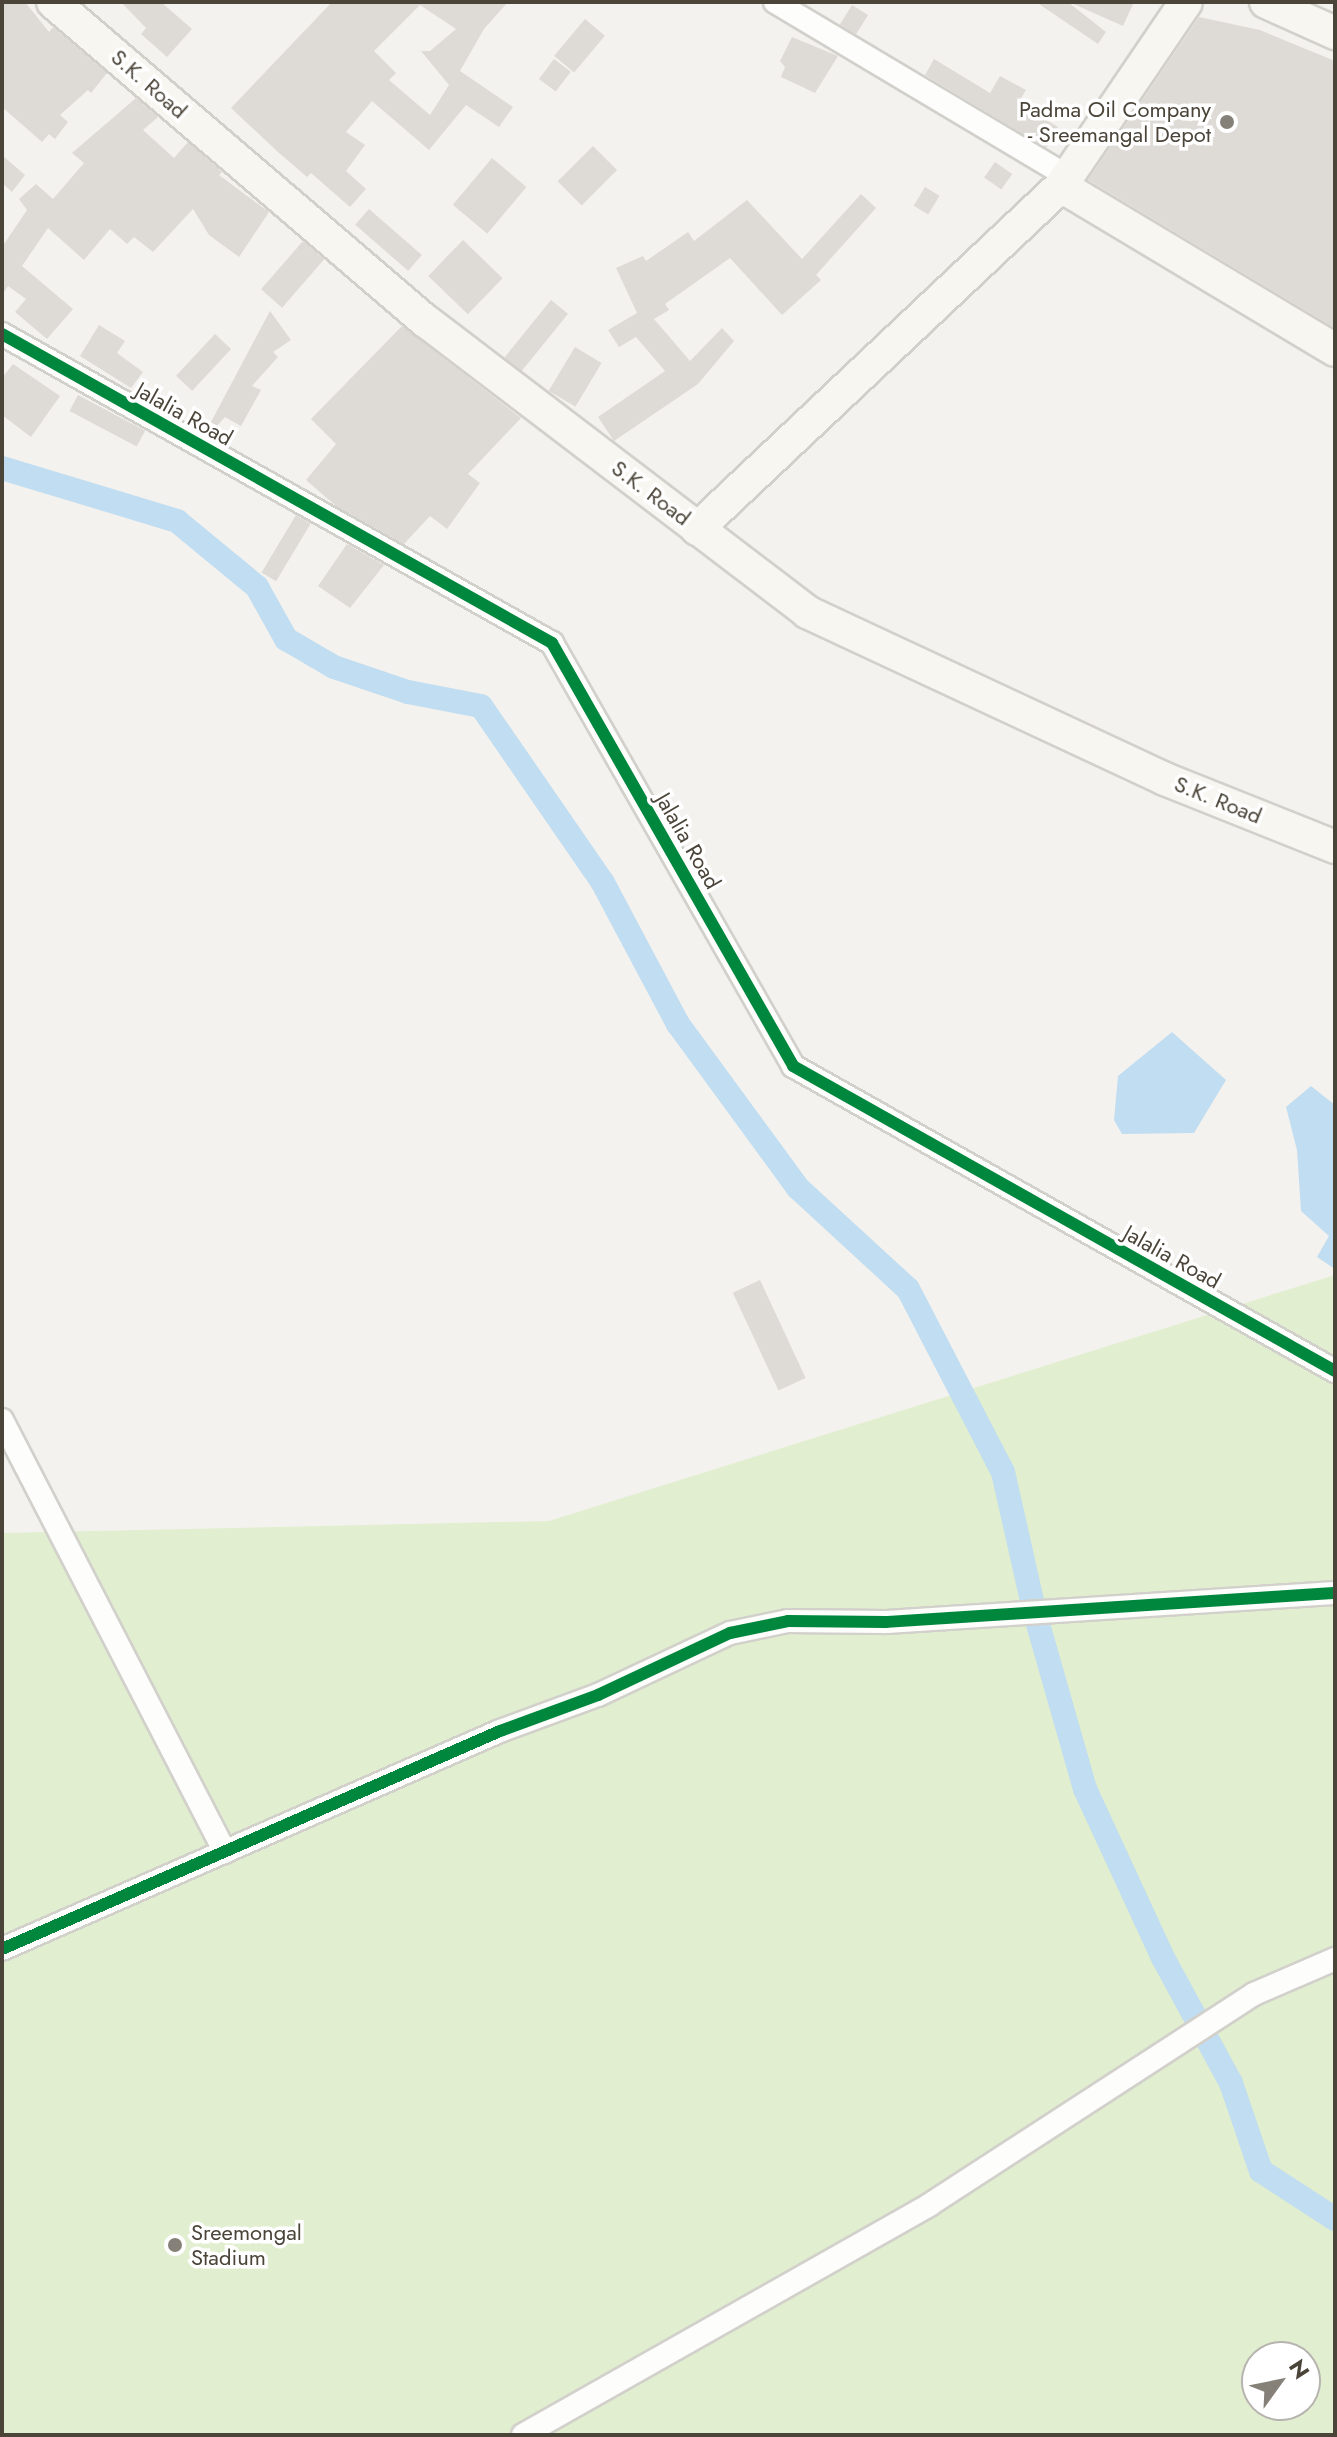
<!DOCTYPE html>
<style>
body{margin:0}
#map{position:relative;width:1337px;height:2437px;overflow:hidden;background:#f4f2ee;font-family:Jost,sans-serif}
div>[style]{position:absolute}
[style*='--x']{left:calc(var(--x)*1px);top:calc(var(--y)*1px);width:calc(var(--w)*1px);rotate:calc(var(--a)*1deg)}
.green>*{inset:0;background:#e1eecf}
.water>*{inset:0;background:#c0ddf1}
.canal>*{height:24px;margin:-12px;padding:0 12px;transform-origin:12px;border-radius:12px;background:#c0ddf1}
.building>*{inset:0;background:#dedbd6;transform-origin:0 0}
.roads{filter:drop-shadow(2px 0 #d2d0cb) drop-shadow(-2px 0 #d2d0cb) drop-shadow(0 2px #d2d0cb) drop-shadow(0 -2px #d2d0cb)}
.street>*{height:22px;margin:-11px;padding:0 11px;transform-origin:11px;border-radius:11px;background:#fdfdfc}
.secondary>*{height:32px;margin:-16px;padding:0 16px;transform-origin:16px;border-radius:16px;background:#f7f6f1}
.cycleway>*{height:12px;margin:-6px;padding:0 6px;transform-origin:6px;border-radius:6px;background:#00873e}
.dots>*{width:22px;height:22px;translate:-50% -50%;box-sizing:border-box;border:4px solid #fff;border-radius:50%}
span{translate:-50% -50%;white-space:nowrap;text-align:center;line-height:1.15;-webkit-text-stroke:7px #fff;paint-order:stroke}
.street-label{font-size:22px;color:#4b4439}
.poi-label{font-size:22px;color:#4b4439}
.right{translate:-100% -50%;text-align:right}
.left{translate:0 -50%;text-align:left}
.frame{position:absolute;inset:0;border:4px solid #4b4439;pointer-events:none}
.north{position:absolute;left:1241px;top:2341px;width:80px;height:80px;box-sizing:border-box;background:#fff;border:2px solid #b7b4b0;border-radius:50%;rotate:57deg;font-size:22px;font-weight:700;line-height:32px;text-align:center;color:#4b4439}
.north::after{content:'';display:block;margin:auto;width:28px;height:36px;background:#868178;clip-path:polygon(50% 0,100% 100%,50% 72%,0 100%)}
</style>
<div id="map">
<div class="green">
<i style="clip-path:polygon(evenodd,1335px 1275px,1335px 2435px,2px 2435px,2px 1533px,549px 1521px,1335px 1275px,1257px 2357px,1305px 2357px,1305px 2405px,1257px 2405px,1257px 2357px)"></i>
</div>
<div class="water">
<i style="clip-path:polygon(1172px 1032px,1226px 1080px,1194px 1133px,1122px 1134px,1114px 1120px,1118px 1076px)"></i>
<i style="clip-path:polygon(1311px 1086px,1335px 1105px,1335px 1269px,1317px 1257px,1329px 1236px,1301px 1211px,1297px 1150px,1286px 1107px)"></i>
</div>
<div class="canal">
<i style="--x:2;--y:468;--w:183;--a:16.8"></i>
<i style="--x:177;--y:521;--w:104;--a:39.5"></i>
<i style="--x:257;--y:587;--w:60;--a:60.9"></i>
<i style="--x:286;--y:639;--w:56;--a:30.3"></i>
<i style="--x:334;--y:667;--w:78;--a:18.7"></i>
<i style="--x:408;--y:692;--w:74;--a:10.9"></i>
<i style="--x:481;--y:706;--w:215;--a:55.4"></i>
<i style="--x:603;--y:883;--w:160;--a:62"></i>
<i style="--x:678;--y:1024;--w:203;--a:53.8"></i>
<i style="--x:798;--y:1188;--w:149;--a:42.6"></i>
<i style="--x:908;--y:1289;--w:206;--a:62.6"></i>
<i style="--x:1003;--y:1472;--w:141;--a:77.3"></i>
<i style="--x:1034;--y:1610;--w:186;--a:74.1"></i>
<i style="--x:1085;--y:1789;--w:184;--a:65.2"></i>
<i style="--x:1162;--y:1956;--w:145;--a:61.5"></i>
<i style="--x:1231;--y:2083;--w:93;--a:71.2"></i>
<i style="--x:1261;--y:2171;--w:88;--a:33"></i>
</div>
<div class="building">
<i style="clip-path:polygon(2px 2px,25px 2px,49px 32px,53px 27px,107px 73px,91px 93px,88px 90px,60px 115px,68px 122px,55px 139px,49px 134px,42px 142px,2px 107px)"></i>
<i style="clip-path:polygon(121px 2px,161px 2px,192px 29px,167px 57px,141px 34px,146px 28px)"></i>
<i style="clip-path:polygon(evenodd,332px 2px,508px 2px,484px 29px,460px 71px,513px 107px,499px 127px,466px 105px,429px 150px,372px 101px,346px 132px,365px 145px,346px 171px,366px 189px,350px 207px,311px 173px,307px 177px,278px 152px,231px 108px,332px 2px,420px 5px,456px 29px,430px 51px,421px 51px,449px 85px,430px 115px,389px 80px,396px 73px,374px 51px,420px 5px)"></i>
<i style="clip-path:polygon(1036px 2px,1068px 2px,1106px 32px,1098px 44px)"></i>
<i style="clip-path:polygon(1069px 2px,1134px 2px,1123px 26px)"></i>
<i style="left:852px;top:5px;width:19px;height:23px;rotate:32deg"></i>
<i style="clip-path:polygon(1199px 17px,1260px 30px,1335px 61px,1335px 328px,1088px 180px)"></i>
<i style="left:585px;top:19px;width:26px;height:48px;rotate:40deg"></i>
<i style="clip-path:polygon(792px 37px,838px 56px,815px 93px,781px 77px,785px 67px,780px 61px)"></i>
<i style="left:554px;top:59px;width:21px;height:25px;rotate:37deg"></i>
<i style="clip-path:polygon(934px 59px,990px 93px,1000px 76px,1026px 90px,1018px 103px,1058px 127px,1046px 148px,925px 75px)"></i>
<i style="clip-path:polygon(136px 98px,158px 117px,143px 130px,174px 158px,188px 142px,222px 172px,219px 175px,269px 212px,239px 257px,209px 235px,193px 209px,153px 252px,134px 237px,127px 244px,110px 229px,84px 260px,48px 228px,22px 266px,73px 309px,47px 339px,15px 312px,26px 299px,8px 286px,2px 295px,2px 247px,27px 210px,19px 199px,36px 184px,53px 199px,84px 163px,72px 153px)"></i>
<i style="left:593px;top:146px;width:34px;height:50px;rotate:45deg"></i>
<i style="clip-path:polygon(2px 155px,25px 175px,12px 192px,2px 183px)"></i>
<i style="left:492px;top:158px;width:45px;height:61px;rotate:40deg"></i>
<i style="left:995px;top:162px;width:21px;height:19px;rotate:35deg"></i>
<i style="left:925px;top:187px;width:17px;height:22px;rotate:31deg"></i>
<i style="clip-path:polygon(861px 194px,876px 208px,816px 275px,821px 280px,782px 315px,730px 258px,665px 304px,669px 310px,654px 319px,690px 361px,722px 328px,734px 341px,698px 384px,614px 441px,598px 417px,665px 371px,636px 337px,619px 347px,608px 330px,637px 313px,616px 268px,643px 256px,646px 261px,688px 232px,694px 241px,747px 200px,802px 259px)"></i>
<i style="left:369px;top:209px;width:70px;height:21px;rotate:41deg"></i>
<i style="left:463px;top:240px;width:55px;height:50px;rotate:44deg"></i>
<i style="left:303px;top:241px;width:28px;height:64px;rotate:41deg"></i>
<i style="left:551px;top:300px;width:22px;height:74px;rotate:39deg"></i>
<i style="clip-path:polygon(270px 311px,291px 340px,273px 352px,278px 357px,252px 386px,261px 390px,241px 426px,225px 417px,217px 426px,211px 422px)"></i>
<i style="clip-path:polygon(99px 325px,125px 341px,117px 353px,143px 372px,131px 388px,80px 356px)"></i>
<i style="clip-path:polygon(402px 326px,521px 418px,468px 474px,480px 483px,447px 529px,430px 516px,404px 544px,336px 506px,306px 480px,336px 444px,311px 419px)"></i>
<i style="left:215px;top:334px;width:22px;height:57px;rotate:43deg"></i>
<i style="left:575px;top:347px;width:31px;height:51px;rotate:31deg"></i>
<i style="clip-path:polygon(13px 364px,60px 396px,31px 437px,2px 415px,2px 378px)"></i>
<i style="left:78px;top:395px;width:76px;height:18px;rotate:28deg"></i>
<i style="left:296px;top:515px;width:17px;height:67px;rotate:31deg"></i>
<i style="clip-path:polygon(347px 544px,384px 565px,350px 608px,318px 586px)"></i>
<i style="left:760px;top:1280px;width:108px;height:30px;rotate:65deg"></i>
</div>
<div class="roads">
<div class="street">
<i style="--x:775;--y:2;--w:341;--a:30.8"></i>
<i style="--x:2;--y:334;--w:631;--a:29.33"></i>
<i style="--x:552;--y:643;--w:487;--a:60.3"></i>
<i style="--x:793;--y:1066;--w:622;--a:29.37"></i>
<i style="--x:2;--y:1420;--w:486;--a:62.7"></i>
<i style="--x:2;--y:1949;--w:544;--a:-23.64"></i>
<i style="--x:500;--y:1731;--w:104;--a:-20.2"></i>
<i style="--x:598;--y:1695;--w:146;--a:-25.2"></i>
<i style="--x:730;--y:1633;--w:59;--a:-11.7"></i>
<i style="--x:788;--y:1621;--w:98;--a:0.6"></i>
<i style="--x:886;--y:1622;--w:450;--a:-3.7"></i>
<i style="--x:523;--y:2435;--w:467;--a:-29.5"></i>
<i style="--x:929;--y:2205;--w:387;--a:-33"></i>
<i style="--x:1254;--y:1994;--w:88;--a:-23.4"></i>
</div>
<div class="secondary">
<i style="--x:53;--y:2;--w:492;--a:40.6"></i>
<i style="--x:427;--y:322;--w:478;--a:37.3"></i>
<i style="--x:807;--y:612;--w:395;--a:25"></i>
<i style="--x:1165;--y:779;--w:183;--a:21.8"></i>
<i style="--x:1266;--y:2;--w:76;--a:24.2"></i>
<i style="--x:1061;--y:186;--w:319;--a:30.9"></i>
<i style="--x:697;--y:529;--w:500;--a:-43.3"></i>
<i style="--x:1061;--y:186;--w:222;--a:-55.8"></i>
</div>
</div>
<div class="cycleway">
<i style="--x:2;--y:334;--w:631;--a:29.33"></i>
<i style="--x:552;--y:643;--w:487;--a:60.3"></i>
<i style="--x:793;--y:1066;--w:622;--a:29.37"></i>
<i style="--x:2;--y:1949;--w:544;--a:-23.64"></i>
<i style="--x:500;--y:1731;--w:104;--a:-20.2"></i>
<i style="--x:598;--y:1695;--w:146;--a:-25.2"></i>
<i style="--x:730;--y:1633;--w:59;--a:-11.7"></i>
<i style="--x:788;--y:1621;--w:98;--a:0.6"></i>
<i style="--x:886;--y:1622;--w:450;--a:-3.7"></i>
</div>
<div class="dots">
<i style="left:1227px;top:122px;background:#868178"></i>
<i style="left:175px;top:2245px;background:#868178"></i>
</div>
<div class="street-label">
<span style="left:149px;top:84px;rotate:41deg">S.K. Road</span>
<span style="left:184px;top:414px;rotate:29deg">Jalalia Road</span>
<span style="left:651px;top:493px;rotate:37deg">S.K. Road</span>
<span style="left:1218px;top:800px;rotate:22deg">S.K. Road</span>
<span style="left:688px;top:841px;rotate:60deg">Jalalia Road</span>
<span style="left:1172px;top:1257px;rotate:29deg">Jalalia Road</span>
</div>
<div class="poi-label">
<span class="right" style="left:1211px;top:122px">Padma Oil Company<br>- Sreemangal Depot</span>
<span class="left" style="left:191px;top:2245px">Sreemongal<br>Stadium</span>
</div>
<div class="frame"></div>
<div class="north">N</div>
</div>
